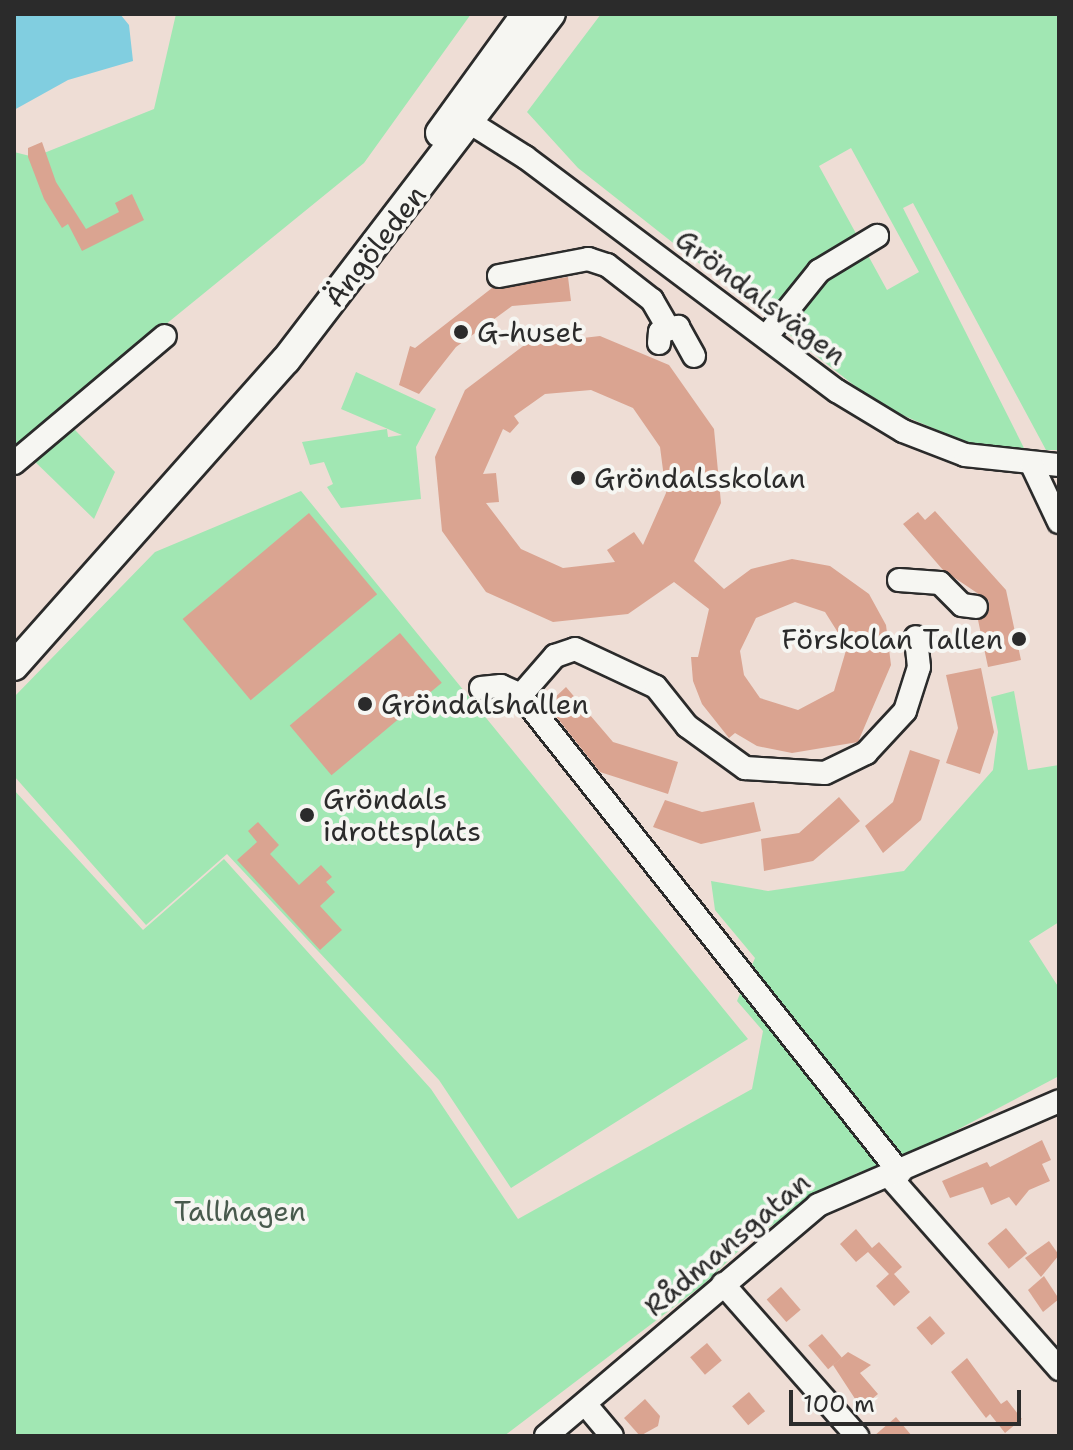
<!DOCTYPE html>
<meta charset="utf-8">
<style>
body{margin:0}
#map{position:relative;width:1073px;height:1450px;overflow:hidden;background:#eeddd5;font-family:"Shantell Sans",sans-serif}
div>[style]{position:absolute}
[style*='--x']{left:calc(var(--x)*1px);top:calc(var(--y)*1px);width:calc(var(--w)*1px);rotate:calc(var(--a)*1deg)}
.green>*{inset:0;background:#a1e7b3}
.water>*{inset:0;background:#81cee0}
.building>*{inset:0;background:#daa491;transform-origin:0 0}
.roads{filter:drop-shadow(2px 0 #2b2b2b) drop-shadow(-2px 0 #2b2b2b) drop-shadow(0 2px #2b2b2b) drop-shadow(0 -2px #2b2b2b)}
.minor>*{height:22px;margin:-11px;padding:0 11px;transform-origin:11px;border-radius:11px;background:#f6f6f2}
.major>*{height:28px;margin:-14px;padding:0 14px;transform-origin:14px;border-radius:14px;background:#f6f6f2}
.dots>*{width:22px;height:22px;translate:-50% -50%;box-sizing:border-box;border:4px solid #f6f6f2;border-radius:50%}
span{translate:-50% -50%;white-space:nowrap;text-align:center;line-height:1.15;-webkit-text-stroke:8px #f6f6f2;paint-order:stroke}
.street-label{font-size:28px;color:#2b2b2b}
.poi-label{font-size:28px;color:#2b2b2b}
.left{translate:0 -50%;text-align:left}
.right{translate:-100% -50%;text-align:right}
.park-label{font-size:28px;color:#485a4d}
.frame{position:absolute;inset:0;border:16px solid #2b2b2b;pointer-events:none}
.scale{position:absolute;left:789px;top:1390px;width:232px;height:36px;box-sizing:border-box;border:4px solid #2b2b2b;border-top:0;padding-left:10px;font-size:24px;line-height:28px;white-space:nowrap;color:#2b2b2b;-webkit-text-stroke:6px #f6f6f2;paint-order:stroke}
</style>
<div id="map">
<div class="green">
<i style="clip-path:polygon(176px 14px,471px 14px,364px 163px,58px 412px,115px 472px,94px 519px,28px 455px,14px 467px,14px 152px,34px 157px,154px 109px)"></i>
<i style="clip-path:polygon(evenodd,601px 14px,1059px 14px,1059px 450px,1046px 450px,913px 203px,903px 208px,1025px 450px,972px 445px,879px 405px,578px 168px,527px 112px,601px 14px,851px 148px,919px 272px,887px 290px,819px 166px,851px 148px)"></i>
<i style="clip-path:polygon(356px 372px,436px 409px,416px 447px,421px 499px,341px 508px,327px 487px,333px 484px,324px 462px,310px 465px,302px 442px,387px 429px,388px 437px,402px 435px,341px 409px)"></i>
<i style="clip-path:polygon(301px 491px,748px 1039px,511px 1188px,439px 1080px,227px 854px,146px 925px,14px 776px,14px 697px,155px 552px)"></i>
<i style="clip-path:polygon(1014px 691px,1028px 770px,1059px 765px,1059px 922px,1029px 941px,1059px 988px,1059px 1076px,902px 1159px,857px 1173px,752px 1238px,704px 1284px,504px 1436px,14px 1436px,14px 790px,143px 930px,224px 859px,431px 1089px,518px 1219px,752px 1089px,763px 1031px,737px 1001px,755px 958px,715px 910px,711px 881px,768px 891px,904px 871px,993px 770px,998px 732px,991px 697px)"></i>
</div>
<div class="water">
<i style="clip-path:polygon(14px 14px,120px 14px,129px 25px,133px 61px,68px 80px,14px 110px)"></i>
</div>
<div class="building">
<i style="clip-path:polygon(42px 142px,56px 182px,86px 229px,119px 212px,115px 203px,132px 194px,144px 220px,82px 251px,68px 224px,62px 228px,44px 199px,28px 157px,28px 148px)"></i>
<i style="clip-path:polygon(568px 277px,571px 301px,512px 306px,456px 347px,419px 394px,399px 385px,410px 346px,415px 348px,492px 288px)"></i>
<i style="clip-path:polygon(evenodd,539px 334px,540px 343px,600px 336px,669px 365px,714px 429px,721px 503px,694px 561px,724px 589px,751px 569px,792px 559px,830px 566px,869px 594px,886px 625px,891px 665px,858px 742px,792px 753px,757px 746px,735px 733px,729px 738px,702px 704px,693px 681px,691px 657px,698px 657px,709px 609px,674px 582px,628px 614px,553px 622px,486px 592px,442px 531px,435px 457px,465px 390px,539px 334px,591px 390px,633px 408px,660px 447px,666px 493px,643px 545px,634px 532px,607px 550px,615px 562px,563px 568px,521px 549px,486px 503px,499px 502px,496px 473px,483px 474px,503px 429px,510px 433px,519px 423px,514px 416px,545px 394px,591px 390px,539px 334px,795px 602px,825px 612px,847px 647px,834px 691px,798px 710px,760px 698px,744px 675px,740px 651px,756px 618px,795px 602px)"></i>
<i style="clip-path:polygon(935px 511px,1006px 590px,1021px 660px,988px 667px,978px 620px,987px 615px,989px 601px,943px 570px,903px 524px,918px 512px,925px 520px)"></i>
<i style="left:309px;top:513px;width:106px;height:165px;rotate:50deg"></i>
<i style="left:400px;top:633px;width:65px;height:144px;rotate:50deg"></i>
<i style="clip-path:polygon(981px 668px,994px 732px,980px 774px,946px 763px,958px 728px,946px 675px)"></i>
<i style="clip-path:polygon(566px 687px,613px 742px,678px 762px,668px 794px,600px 772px,547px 705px)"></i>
<i style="clip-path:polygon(910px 750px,940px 760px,921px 820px,883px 853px,865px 826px,893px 802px)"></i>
<i style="clip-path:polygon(839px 797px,860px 821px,813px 861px,764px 871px,761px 839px,799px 833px)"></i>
<i style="clip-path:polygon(665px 800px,702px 812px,754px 802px,761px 831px,701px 844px,653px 827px)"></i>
<i style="clip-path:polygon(258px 822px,279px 845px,270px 854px,299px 885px,321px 865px,332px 877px,326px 882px,335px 892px,320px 906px,342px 930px,320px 950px,237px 860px,257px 842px,248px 831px)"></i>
<i style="clip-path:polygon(1042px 1140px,1051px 1160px,1042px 1164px,1050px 1181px,1029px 1190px,1016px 1206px,1009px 1197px,991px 1205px,983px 1187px,950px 1198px,942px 1181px,987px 1162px,990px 1167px)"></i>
<i style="left:1006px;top:1228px;width:33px;height:24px;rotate:50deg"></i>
<i style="clip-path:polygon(856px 1229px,872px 1248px,879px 1242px,902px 1267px,894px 1274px,910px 1292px,894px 1306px,876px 1286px,889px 1274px,868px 1252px,856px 1262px,840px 1244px)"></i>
<i style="clip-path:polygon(1049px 1241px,1059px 1255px,1041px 1277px,1025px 1258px)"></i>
<i style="clip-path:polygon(1044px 1276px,1059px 1299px,1043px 1312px,1028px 1290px)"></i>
<i style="left:781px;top:1287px;width:30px;height:19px;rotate:49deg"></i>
<i style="left:930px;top:1316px;width:23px;height:18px;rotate:49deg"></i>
<i style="left:822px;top:1334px;width:31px;height:18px;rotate:50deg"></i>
<i style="left:707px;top:1343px;width:23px;height:22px;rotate:50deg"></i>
<i style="clip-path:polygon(848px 1352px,871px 1365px,860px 1373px,878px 1394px,861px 1408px,833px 1365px)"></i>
<i style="clip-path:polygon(967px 1358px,1001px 1404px,1007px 1400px,1022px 1419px,1005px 1433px,990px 1414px,986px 1418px,951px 1372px)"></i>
<i style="left:749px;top:1392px;width:25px;height:22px;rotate:50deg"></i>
<i style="clip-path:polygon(645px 1399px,660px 1416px,658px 1426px,640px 1436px,624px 1418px)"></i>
<i style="clip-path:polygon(896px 1417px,912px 1436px,874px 1436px)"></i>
</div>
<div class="roads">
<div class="minor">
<i style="--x:455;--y:113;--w:83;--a:32.2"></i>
<i style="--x:525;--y:157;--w:390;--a:36.9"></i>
<i style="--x:837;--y:391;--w:77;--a:31.2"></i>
<i style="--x:903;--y:431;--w:66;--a:21.2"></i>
<i style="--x:965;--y:455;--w:95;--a:6.1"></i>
<i style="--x:499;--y:276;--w:91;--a:-10.8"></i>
<i style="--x:588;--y:259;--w:20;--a:18"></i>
<i style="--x:607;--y:265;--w:57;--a:37.9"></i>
<i style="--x:652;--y:300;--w:32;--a:60"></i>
<i style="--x:766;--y:337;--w:85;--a:-51.2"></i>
<i style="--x:819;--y:271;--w:68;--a:-31.1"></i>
<i style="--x:659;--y:343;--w:11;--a:-85"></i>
<i style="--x:660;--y:332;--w:19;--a:-16"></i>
<i style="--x:678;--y:327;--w:33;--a:61"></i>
<i style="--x:14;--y:463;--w:197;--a:-40.1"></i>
<i style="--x:1032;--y:465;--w:63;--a:64.7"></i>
<i style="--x:899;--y:580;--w:41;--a:4.2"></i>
<i style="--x:940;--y:583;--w:31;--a:45"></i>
<i style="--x:962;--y:605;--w:14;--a:8"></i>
<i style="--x:481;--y:688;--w:20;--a:-6"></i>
<i style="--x:501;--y:686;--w:22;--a:24"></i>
<i style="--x:521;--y:695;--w:610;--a:51.59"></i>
<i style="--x:521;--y:695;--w:52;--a:-48.9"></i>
<i style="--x:555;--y:656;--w:21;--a:-19"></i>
<i style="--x:575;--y:649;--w:89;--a:25.1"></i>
<i style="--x:656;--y:687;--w:50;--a:51.5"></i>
<i style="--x:687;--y:726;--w:72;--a:35.9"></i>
<i style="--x:745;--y:768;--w:80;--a:3.6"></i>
<i style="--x:825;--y:773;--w:46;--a:-26"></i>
<i style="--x:866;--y:753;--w:57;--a:-47.1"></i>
<i style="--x:905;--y:711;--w:46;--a:-72.3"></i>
<i style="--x:919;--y:667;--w:30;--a:-96"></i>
<i style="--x:890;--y:1177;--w:256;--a:48.6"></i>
<i style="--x:723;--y:1284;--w:203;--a:48.6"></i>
<i style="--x:586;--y:1405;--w:40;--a:50"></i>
<i style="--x:546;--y:1436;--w:357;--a:-40.3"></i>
<i style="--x:818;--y:1205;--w:262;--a:-23.3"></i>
</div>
<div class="major">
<i style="--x:440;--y:133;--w:147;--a:-54.1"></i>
<i style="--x:14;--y:666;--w:409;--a:-48.4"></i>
<i style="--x:286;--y:360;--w:436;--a:-52.6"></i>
</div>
</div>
<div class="dots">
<i style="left:461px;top:332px;background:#2b2b2b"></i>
<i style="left:578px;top:478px;background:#2b2b2b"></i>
<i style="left:1019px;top:639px;background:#2b2b2b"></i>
<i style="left:365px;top:704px;background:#2b2b2b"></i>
<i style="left:307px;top:815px;background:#2b2b2b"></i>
</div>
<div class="street-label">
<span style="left:375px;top:246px;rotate:-52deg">Ängöleden</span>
<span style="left:761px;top:297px;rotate:37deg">Gröndalsvägen</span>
<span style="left:727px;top:1244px;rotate:-40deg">Rådmansgatan</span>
</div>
<div class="poi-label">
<span class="left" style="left:477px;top:332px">G-huset</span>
<span class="left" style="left:594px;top:478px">Gröndalsskolan</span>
<span class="right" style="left:1003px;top:639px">Förskolan Tallen</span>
<span class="left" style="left:381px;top:704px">Gröndalshallen</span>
<span class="left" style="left:323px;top:815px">Gröndals<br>idrottsplats</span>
</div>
<div class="park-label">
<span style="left:240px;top:1211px">Tallhagen</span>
</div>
<div class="frame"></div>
<div class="scale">100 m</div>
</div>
